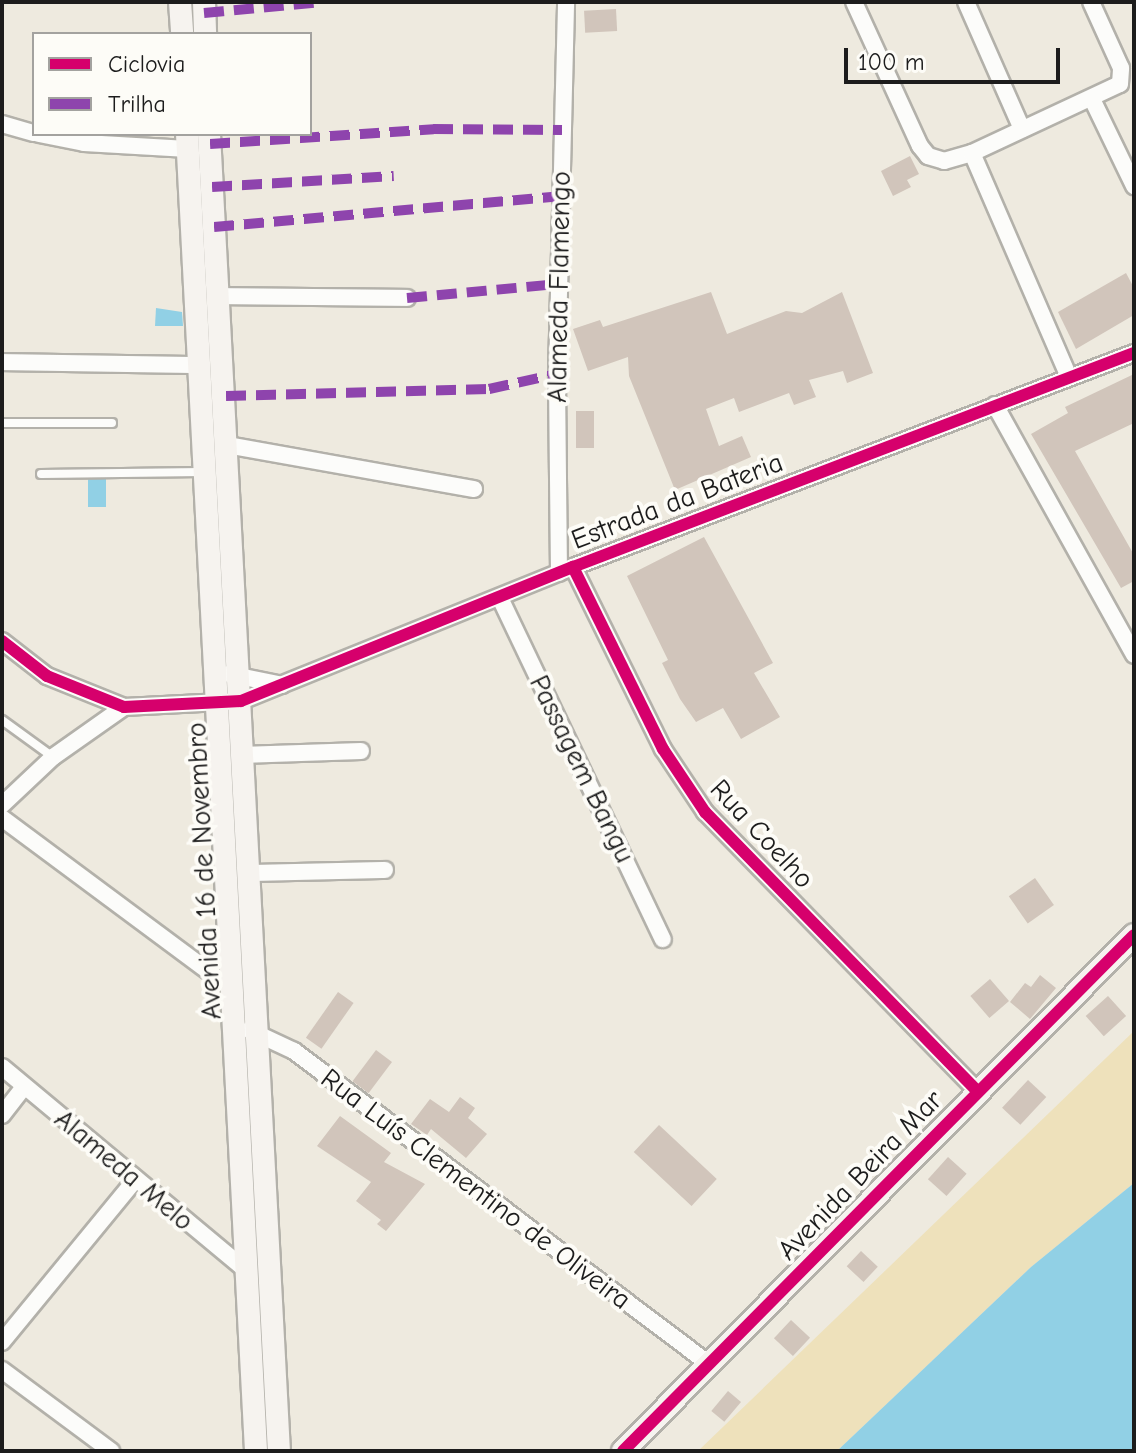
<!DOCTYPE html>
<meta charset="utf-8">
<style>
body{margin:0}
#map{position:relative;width:1136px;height:1453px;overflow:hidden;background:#eeeadf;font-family:"Comic Neue",sans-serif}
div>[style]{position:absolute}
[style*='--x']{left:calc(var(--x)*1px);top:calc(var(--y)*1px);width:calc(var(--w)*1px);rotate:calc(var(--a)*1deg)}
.sand>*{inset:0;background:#eee1bb}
.water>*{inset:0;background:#91d0e5;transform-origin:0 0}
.building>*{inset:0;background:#d1c5bb;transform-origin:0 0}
.roads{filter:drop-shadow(2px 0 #b3b1aa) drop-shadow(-2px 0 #b3b1aa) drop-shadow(0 2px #b3b1aa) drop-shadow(0 -2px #b3b1aa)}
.service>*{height:8px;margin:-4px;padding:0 4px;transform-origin:4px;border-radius:4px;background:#fcfcfa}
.minor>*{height:16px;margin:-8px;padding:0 8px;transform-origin:8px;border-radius:8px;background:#fcfcfa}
.secondary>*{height:22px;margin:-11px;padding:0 11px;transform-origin:11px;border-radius:11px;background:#f6f3ef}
.quiet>*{height:10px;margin-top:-5px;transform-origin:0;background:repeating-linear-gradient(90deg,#8e44ad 0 20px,transparent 0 30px)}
.cycleway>*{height:12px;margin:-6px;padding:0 6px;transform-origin:6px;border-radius:6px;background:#d6006c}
span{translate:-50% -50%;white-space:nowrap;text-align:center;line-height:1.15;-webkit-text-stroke:8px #fdfcf7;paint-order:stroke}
.street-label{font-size:28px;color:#1c1c1c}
.frame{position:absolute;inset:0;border:4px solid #1c1c1c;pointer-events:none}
.legend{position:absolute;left:32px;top:32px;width:280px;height:104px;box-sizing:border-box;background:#fdfcf7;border:2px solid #a3a29f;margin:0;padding:10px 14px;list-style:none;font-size:24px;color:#1c1c1c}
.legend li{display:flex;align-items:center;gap:16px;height:40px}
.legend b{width:40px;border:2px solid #a3a29f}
.scale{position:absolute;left:844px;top:48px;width:216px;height:36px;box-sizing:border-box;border:4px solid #1c1c1c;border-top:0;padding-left:10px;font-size:24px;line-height:28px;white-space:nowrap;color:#1c1c1c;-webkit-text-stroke:6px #fdfcf7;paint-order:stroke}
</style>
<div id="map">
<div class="sand">
<i style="clip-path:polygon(1134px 1031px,1134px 1183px,1031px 1267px,837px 1451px,698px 1451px)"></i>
</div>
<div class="water">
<i style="clip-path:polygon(156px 308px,182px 312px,183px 326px,155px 326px)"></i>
<i style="left:88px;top:476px;width:18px;height:31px"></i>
<i style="clip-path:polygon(1134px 1183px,1134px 1451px,837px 1451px,1031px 1267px)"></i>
</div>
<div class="building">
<i style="left:616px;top:9px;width:22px;height:32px;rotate:87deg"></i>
<i style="clip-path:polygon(910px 156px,919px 174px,907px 180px,911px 187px,893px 196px,881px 171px)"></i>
<i style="clip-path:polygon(1126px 273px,1134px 288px,1134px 315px,1076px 349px,1058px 312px)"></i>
<i style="clip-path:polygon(711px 292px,727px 334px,786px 311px,802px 313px,842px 292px,873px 373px,847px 383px,843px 371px,809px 380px,816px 397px,794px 405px,789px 393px,739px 412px,734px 398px,706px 409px,719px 446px,742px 436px,751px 457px,675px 490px,629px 376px,628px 357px,588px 371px,573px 329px,600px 320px,603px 327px)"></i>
<i style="clip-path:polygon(1134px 374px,1134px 423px,1075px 451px,1134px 555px,1134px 581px,1121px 588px,1031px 434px,1068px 413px,1065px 407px)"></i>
<i style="left:576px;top:411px;width:18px;height:37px"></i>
<i style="clip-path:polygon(704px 537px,773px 663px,754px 673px,780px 717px,741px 739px,723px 708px,696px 722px,680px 699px,662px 663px,668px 660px,627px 576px)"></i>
<i style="left:1035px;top:878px;width:33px;height:32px;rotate:55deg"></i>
<i style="clip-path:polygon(1040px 975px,1056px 988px,1030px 1019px,1010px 1002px,1025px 983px,1031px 987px)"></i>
<i style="left:990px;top:979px;width:29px;height:26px;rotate:49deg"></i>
<i style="left:338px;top:992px;width:19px;height:56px;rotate:35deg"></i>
<i style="left:1108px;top:996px;width:27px;height:30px;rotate:48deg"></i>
<i style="left:376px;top:1050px;width:20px;height:39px;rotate:37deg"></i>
<i style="left:1028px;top:1080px;width:25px;height:38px;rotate:43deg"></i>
<i style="clip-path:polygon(460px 1097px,475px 1108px,468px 1118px,487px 1134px,466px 1158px,431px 1129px,427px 1135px,411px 1124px,430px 1099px,449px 1112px)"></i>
<i style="clip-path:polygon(340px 1116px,391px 1153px,384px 1162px,425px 1184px,386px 1231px,377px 1224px,381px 1220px,356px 1201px,371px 1182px,317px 1146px)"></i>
<i style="left:659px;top:1125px;width:79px;height:37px;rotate:43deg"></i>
<i style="left:948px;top:1157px;width:25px;height:30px;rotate:42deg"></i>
<i style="left:861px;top:1251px;width:23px;height:21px;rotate:43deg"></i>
<i style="left:791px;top:1320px;width:26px;height:25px;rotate:43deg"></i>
<i style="left:728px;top:1391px;width:17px;height:26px;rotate:40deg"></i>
</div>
<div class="roads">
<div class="service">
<i style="--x:2;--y:423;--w:110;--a:0"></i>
<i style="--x:41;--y:474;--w:161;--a:-0.7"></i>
<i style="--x:2;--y:720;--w:63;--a:36"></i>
</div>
<div class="minor">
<i style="--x:854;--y:2;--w:158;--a:65.4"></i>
<i style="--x:920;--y:146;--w:13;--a:51"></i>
<i style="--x:928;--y:156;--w:17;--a:17"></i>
<i style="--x:944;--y:161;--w:29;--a:-16"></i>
<i style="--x:972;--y:153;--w:163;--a:-25"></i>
<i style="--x:1120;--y:84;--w:16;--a:-86"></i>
<i style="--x:1121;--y:68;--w:72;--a:-114.4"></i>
<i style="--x:966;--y:2;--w:139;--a:66.2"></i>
<i style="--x:1092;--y:99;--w:97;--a:64.2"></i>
<i style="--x:2;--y:124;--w:33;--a:16"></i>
<i style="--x:39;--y:134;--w:46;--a:11.3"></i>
<i style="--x:84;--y:143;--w:104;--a:3.3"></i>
<i style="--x:972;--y:153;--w:244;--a:66.6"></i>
<i style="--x:219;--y:296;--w:188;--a:0.6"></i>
<i style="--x:2;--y:362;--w:198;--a:0.9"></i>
<i style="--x:995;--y:405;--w:286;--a:60.9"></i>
<i style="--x:227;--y:445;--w:251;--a:10.1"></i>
<i style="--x:573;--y:567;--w:203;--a:63.7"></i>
<i style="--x:663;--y:749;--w:76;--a:56.3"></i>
<i style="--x:705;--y:812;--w:388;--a:45.7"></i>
<i style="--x:559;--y:573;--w:199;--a:-90.6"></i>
<i style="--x:557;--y:374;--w:372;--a:-88.6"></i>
<i style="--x:500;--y:598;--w:378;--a:64.5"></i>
<i style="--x:2;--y:641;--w:57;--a:37.9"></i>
<i style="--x:47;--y:676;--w:83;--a:21.9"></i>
<i style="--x:124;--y:707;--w:117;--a:-2.9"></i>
<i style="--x:241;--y:701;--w:358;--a:-22"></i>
<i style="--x:573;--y:567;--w:600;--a:-20.88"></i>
<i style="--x:229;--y:674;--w:54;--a:11.7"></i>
<i style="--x:241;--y:755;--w:120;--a:-1.9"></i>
<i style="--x:2;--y:805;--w:70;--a:-43.3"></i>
<i style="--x:53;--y:757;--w:87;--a:-35.2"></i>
<i style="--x:2;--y:818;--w:289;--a:36.6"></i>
<i style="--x:249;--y:873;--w:136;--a:-1.3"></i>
<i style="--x:249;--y:1030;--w:50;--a:25"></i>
<i style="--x:294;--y:1051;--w:520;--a:37.02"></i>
<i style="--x:2;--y:1067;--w:319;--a:39.8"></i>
<i style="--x:2;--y:1115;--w:36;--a:-52"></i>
<i style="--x:2;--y:1342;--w:210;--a:-50.6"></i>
<i style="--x:2;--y:1370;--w:136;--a:36.6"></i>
</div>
<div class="secondary">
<i style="--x:180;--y:2;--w:32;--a:86"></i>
<i style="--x:204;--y:2;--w:32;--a:88"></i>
<i style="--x:187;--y:134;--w:1319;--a:87"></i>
<i style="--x:209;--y:134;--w:1319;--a:86.96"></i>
<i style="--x:623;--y:1451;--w:726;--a:-45.28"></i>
</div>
</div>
<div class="quiet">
<i style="--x:204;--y:13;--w:119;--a:-5.3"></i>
<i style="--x:210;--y:144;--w:224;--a:-3.8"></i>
<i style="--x:433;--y:129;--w:129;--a:0.4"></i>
<i style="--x:212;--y:187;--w:182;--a:-3.5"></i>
<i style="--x:214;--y:227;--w:347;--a:-5.1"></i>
<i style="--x:407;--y:298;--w:153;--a:-5.3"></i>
<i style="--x:226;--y:396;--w:263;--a:-1.5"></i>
<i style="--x:489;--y:389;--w:70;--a:-12.4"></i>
</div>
<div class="cycleway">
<i style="--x:573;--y:567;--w:203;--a:63.7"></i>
<i style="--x:663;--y:749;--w:76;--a:56.3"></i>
<i style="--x:705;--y:812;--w:388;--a:45.7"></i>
<i style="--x:2;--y:641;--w:57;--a:37.9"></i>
<i style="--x:47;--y:676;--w:83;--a:21.9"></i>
<i style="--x:124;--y:707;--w:117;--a:-2.9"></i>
<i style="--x:241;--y:701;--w:358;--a:-22"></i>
<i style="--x:573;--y:567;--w:600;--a:-20.88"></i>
<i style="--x:623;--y:1451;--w:726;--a:-45.28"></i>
</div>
<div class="street-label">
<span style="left:559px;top:287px;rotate:-89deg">Alameda Flamengo</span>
<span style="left:677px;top:501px;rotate:-21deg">Estrada da Bateria</span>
<span style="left:582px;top:769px;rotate:64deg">Passagem Bangu</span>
<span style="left:762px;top:834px;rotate:47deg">Rua Coelho</span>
<span style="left:204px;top:871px;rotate:-93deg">Avenida 16 de Novembro</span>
<span style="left:124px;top:1170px;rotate:40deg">Alameda Melo</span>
<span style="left:860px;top:1175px;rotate:-46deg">Avenida Beira Mar</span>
<span style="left:476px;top:1189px;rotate:37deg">Rua Luís Clementino de Oliveira</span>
</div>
<div class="frame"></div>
<ul class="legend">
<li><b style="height:10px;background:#d6006c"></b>Ciclovia</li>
<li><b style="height:10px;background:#8e44ad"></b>Trilha</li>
</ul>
<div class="scale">100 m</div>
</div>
